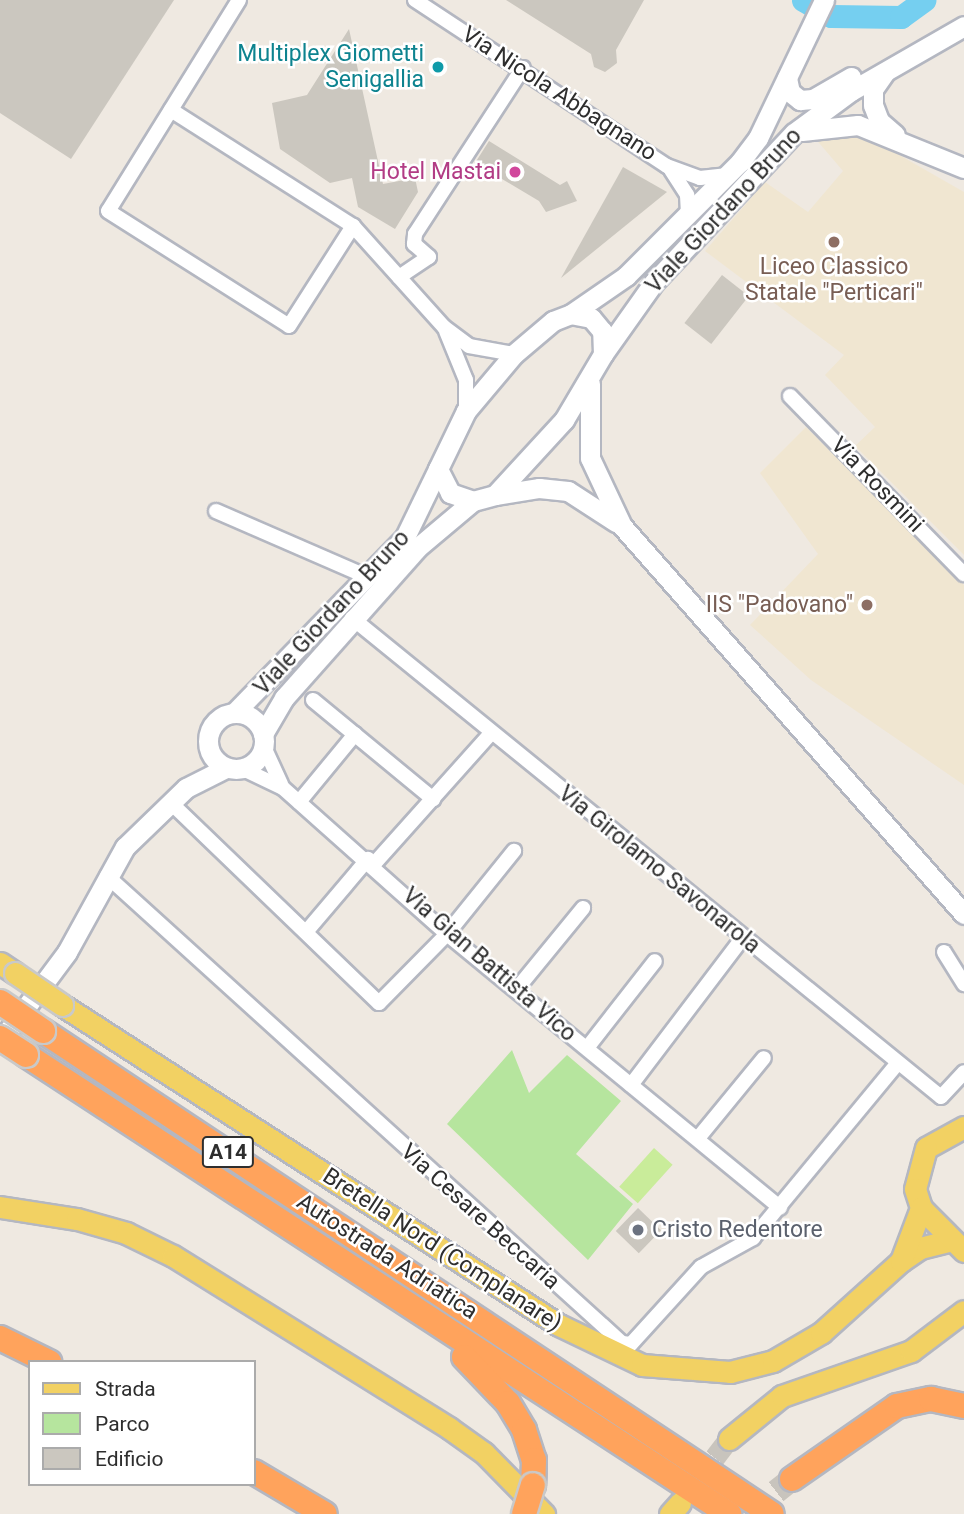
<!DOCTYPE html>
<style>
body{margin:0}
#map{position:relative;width:964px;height:1514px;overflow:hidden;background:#efe9e1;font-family:Roboto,sans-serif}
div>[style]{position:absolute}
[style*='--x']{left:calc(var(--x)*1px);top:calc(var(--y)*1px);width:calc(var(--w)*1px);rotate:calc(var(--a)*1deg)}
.education>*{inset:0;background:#f0e6d1}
.green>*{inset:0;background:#b6e59e}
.pitch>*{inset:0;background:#c9ec9a;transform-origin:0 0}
.river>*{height:23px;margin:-11.5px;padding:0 11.5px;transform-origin:11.5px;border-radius:11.5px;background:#75cff0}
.building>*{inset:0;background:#cbc7bf;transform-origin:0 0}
.primary-tunnel>*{height:21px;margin-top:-10.5px;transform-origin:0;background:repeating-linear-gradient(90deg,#c8c4bd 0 21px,transparent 0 31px)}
.motorway-tunnel>*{height:24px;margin-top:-12px;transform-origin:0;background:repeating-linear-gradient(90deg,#c8c4bd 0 24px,transparent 0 36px)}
.roads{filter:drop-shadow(2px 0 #b4b7c1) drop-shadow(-2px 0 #b4b7c1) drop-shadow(0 2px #b4b7c1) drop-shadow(0 -2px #b4b7c1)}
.minor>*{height:14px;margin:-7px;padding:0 7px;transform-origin:7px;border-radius:7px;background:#fff}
.secondary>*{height:19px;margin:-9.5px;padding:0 9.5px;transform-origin:9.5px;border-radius:9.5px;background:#fff}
.secondary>.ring{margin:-9.5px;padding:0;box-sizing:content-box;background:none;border:19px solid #fff;border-radius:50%}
.primary>*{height:21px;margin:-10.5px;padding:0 10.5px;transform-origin:10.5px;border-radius:10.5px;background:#f2d163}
.motorway>*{height:24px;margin:-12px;padding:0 12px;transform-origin:12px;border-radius:12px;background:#ffa35c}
.bridges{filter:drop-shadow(2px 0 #c9c9c9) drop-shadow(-2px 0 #c9c9c9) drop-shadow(0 2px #c9c9c9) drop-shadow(0 -2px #c9c9c9)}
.primary-bridge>*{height:21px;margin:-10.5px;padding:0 10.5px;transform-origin:10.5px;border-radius:10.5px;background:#f2d163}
.motorway-bridge>*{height:24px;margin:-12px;padding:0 12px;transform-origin:12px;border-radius:12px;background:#ffa35c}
.dots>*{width:19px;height:19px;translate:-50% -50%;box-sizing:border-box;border:4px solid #fff;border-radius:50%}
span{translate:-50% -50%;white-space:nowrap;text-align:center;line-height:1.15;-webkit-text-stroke:5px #fff;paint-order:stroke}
.shield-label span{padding:2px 5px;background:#fff;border:2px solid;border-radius:5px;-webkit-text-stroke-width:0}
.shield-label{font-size:21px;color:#2e2e2e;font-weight:700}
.culture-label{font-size:23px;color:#0d838f}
.right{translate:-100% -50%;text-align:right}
.street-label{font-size:23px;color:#2e2e2e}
.hotel-label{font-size:23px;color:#b23c85}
.education-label{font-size:23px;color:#785e54}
.worship-label{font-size:23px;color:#5b616d}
.left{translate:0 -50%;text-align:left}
.legend{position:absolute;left:28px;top:1360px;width:228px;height:126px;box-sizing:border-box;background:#fff;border:2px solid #ababab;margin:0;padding:9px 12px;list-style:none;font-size:21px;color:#2e2e2e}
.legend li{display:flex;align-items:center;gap:14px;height:35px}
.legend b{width:35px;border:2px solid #ababab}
</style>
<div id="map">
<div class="education">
<i style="clip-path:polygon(831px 132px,866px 136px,964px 192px,964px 555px,855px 446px,875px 427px,825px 375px,844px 355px,705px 251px,765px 182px,808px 212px,843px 171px,814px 137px)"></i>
<i style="clip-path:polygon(806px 427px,964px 585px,964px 785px,811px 680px,750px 625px,818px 554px,760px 473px)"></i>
</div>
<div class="green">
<i style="clip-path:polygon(512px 1050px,529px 1093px,567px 1055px,621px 1101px,576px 1154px,633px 1204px,588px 1260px,447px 1124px)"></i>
</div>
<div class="pitch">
<i style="left:654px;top:1148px;width:25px;height:52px;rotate:42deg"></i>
</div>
<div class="river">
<i style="--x:803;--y:0;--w:32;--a:30"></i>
<i style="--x:831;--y:16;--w:70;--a:0.8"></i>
<i style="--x:901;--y:17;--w:29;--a:-36"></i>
</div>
<div class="building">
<i style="clip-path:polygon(0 0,174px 0,71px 159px,0 113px)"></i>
<i style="clip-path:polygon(506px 0,644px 0,616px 50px,617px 63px,605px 72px,594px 67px,591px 54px)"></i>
<i style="clip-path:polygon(349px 29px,383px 184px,415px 178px,418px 192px,395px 229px,358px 207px,352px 178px,330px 183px,280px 149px,272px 103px,307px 95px)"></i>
<i style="clip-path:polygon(489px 141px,560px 185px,567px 181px,577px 201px,546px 212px,539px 201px,475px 163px)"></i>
<i style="clip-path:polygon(623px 167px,667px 192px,561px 278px)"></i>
<i style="left:722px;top:275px;width:34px;height:61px;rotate:38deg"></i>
<i style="left:638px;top:1208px;width:32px;height:32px;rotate:44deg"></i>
</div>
<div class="primary-tunnel">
<i style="--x:696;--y:1482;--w:54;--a:-52.5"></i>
</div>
<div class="motorway-tunnel">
<i style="--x:748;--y:1514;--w:56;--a:-38.5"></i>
</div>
<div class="roads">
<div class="minor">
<i style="--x:239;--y:0;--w:248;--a:121.8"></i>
<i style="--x:108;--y:211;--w:214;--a:32.4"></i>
<i style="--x:289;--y:326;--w:119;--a:-57.4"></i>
<i style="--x:353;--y:226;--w:136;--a:48"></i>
<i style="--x:444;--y:327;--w:31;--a:37"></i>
<i style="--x:469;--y:346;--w:46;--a:10.1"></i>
<i style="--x:415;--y:0;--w:302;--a:33.4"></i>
<i style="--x:667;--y:166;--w:35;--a:20"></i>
<i style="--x:700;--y:178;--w:28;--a:-6"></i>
<i style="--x:171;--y:110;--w:216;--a:32.5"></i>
<i style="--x:671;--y:170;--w:30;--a:57"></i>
<i style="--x:687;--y:195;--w:21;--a:87"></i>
<i style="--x:399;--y:277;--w:36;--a:-34"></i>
<i style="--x:429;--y:257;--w:20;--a:-139"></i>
<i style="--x:414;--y:244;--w:10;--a:-84"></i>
<i style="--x:415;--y:234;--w:198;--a:-57"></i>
<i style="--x:446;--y:331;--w:53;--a:67.8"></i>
<i style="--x:466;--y:380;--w:31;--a:90"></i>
<i style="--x:790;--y:396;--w:249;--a:45.7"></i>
<i style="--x:216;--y:511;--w:166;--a:23.5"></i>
<i style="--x:352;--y:618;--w:759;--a:39.12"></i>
<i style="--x:941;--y:1097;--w:34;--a:-47"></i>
<i style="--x:313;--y:700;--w:156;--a:39.5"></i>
<i style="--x:264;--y:747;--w:41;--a:65.3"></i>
<i style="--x:243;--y:769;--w:44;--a:25.4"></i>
<i style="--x:283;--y:788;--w:220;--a:41.7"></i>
<i style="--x:447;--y:934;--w:431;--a:39.4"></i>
<i style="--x:170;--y:802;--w:290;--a:43.9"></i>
<i style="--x:379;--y:1003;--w:97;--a:-45.4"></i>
<i style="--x:447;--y:934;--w:107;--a:-51.1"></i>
<i style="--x:299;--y:802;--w:88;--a:-50.5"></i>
<i style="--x:374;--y:864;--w:176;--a:-48.2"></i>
<i style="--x:107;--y:876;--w:695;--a:42.2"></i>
<i style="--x:622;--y:1343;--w:9;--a:6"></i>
<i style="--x:631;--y:1344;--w:104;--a:-47.7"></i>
<i style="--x:701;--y:1267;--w:60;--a:-29.1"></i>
<i style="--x:753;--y:1238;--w:227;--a:-50.4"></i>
<i style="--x:306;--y:932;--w:96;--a:-49.7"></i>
<i style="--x:944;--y:952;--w:38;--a:58"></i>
<i style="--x:516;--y:990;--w:106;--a:-50.7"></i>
<i style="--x:587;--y:1048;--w:110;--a:-52"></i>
<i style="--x:631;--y:1085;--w:183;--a:-52.8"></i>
<i style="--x:699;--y:1137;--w:102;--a:-50.6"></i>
</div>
<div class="secondary">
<i style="--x:885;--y:72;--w:21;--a:125"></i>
<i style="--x:873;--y:89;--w:16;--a:90"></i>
<i style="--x:873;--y:105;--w:17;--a:69"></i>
<i style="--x:879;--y:121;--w:21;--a:41"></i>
<i style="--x:787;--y:78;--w:14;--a:78"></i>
<i style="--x:790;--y:92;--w:13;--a:39"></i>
<i style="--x:800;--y:100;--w:13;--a:-4"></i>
<i style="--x:813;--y:99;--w:44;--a:-30.1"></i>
<i style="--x:802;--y:131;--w:56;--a:-6.1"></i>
<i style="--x:858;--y:125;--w:114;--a:22.1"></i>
<i style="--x:571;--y:314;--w:67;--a:-34.6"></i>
<i style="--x:626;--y:276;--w:161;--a:-45"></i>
<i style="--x:740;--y:162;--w:30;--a:-53"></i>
<i style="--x:758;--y:138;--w:153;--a:-64.4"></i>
<i style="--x:603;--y:354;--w:88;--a:-54.7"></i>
<i style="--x:654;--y:282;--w:204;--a:-46.8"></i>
<i style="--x:794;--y:133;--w:71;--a:-36.4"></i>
<i style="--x:851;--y:91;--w:130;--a:-29.9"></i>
<i style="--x:590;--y:384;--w:74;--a:90"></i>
<i style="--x:590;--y:458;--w:75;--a:64.8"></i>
<i style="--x:622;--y:526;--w:517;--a:48.61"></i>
<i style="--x:495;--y:495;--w:45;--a:-9"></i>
<i style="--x:539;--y:488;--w:29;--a:6"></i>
<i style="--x:568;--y:491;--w:57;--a:32.9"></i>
<i style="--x:235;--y:712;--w:244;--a:-45.8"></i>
<i style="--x:405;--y:537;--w:76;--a:-64.1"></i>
<i class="ring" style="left:208px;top:713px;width:37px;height:37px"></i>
<i style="--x:263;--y:734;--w:42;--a:-59.7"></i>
<i style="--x:284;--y:698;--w:200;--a:-48.4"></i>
<i style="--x:417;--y:548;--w:73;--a:-40"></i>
<i style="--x:473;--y:501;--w:23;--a:-15"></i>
<i style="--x:495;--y:495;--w:102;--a:-47.4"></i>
<i style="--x:564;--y:420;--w:77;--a:-59.4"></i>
<i style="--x:603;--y:354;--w:23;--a:-92"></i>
<i style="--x:602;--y:331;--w:17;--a:-130"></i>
<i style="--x:591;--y:318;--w:20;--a:-169"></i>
<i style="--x:571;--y:314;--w:19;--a:159"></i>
<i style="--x:553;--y:321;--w:51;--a:139.8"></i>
<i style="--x:514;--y:354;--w:75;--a:130.1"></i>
<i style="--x:466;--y:411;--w:64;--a:115.8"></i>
<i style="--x:438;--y:469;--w:27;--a:63"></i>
<i style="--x:450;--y:493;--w:24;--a:19"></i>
<i style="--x:0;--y:1042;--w:112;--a:-53.3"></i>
<i style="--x:67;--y:952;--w:120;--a:-61.1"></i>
<i style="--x:125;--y:847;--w:85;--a:-44"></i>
<i style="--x:186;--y:788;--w:45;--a:-26.6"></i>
</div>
<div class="primary">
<i style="--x:0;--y:963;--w:18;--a:34"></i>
<i style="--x:62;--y:1005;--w:591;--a:32.78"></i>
<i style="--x:559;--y:1325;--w:92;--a:25.7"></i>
<i style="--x:642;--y:1365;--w:88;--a:4.5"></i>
<i style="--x:730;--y:1372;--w:44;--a:-14.3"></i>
<i style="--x:773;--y:1361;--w:56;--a:-30.3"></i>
<i style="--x:821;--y:1333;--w:108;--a:-42"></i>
<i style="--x:901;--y:1261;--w:23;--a:-34"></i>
<i style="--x:920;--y:1248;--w:33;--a:-14"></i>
<i style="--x:964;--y:1127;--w:43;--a:151.1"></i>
<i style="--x:926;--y:1148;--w:42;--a:105"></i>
<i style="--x:915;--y:1189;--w:20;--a:72"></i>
<i style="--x:921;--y:1208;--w:61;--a:45"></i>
<i style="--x:0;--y:1207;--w:78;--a:8.9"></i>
<i style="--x:77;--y:1219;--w:51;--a:15.9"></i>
<i style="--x:126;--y:1233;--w:52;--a:26.1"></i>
<i style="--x:173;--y:1256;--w:325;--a:31.9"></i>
<i style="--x:449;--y:1428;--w:43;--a:35.5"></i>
<i style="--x:484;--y:1453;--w:86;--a:45.5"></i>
<i style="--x:901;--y:1261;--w:57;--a:-69.3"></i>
<i style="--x:729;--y:1439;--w:68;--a:-39.1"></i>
<i style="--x:782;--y:1396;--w:137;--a:-19.2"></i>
<i style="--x:911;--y:1351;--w:66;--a:-37"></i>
<i style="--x:670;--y:1514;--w:15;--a:-48"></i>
</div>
<div class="motorway">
<i style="--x:43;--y:1031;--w:874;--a:33.53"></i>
<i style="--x:26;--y:1055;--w:840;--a:33.14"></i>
<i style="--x:0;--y:1338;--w:55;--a:26.1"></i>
<i style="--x:464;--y:1357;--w:64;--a:46.3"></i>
<i style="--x:508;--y:1403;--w:31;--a:59"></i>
<i style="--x:524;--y:1430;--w:32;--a:72"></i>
<i style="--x:534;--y:1460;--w:25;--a:92"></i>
<i style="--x:254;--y:1472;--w:82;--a:30.6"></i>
<i style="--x:792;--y:1479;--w:128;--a:-34.8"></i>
<i style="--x:897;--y:1406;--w:35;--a:-12"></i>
<i style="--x:931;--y:1399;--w:34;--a:12"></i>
</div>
</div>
<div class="bridges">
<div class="primary-bridge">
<i style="--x:15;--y:973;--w:57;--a:34.2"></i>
</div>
<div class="motorway-bridge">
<i style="--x:0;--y:1002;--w:52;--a:34"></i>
<i style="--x:0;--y:1038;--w:31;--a:33"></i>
<i style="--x:524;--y:1514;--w:30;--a:-73"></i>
</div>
</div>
<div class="dots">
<i style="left:438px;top:67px;background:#0f9aa8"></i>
<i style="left:515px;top:172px;background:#d1479c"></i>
<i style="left:834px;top:242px;background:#8d6e63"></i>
<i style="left:867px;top:605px;background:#8d6e63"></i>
<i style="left:638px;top:1230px;background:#6b7280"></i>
</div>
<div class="shield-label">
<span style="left:228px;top:1152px">A14</span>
</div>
<div class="culture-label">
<span class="right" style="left:424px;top:67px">Multiplex Giometti<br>Senigallia</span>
</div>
<div class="street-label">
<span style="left:559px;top:94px;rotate:33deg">Via Nicola Abbagnano</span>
<span style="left:724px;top:211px;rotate:-47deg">Viale Giordano Bruno</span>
<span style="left:877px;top:485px;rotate:46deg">Via Rosmini</span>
<span style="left:332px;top:613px;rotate:-47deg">Viale Giordano Bruno</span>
<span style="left:659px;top:870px;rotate:39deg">Via Girolamo Savonarola</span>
<span style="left:489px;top:965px;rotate:41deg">Via Gian Battista Vico</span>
<span style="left:480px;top:1217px;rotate:42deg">Via Cesare Beccaria</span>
<span style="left:442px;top:1250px;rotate:33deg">Bretella Nord (Complanare)</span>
<span style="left:387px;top:1257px;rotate:33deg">Autostrada Adriatica</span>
</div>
<div class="hotel-label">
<span class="right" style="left:501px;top:172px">Hotel Mastai</span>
</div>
<div class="education-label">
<span style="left:834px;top:280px">Liceo Classico<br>Statale "Perticari"</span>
<span class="right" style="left:853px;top:605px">IIS "Padovano"</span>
</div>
<div class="worship-label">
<span class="left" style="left:652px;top:1230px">Cristo Redentore</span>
</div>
<ul class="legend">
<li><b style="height:9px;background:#f2d163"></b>Strada</li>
<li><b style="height:19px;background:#b6e59e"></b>Parco</li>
<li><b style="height:19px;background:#cbc7bf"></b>Edificio</li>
</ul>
</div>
